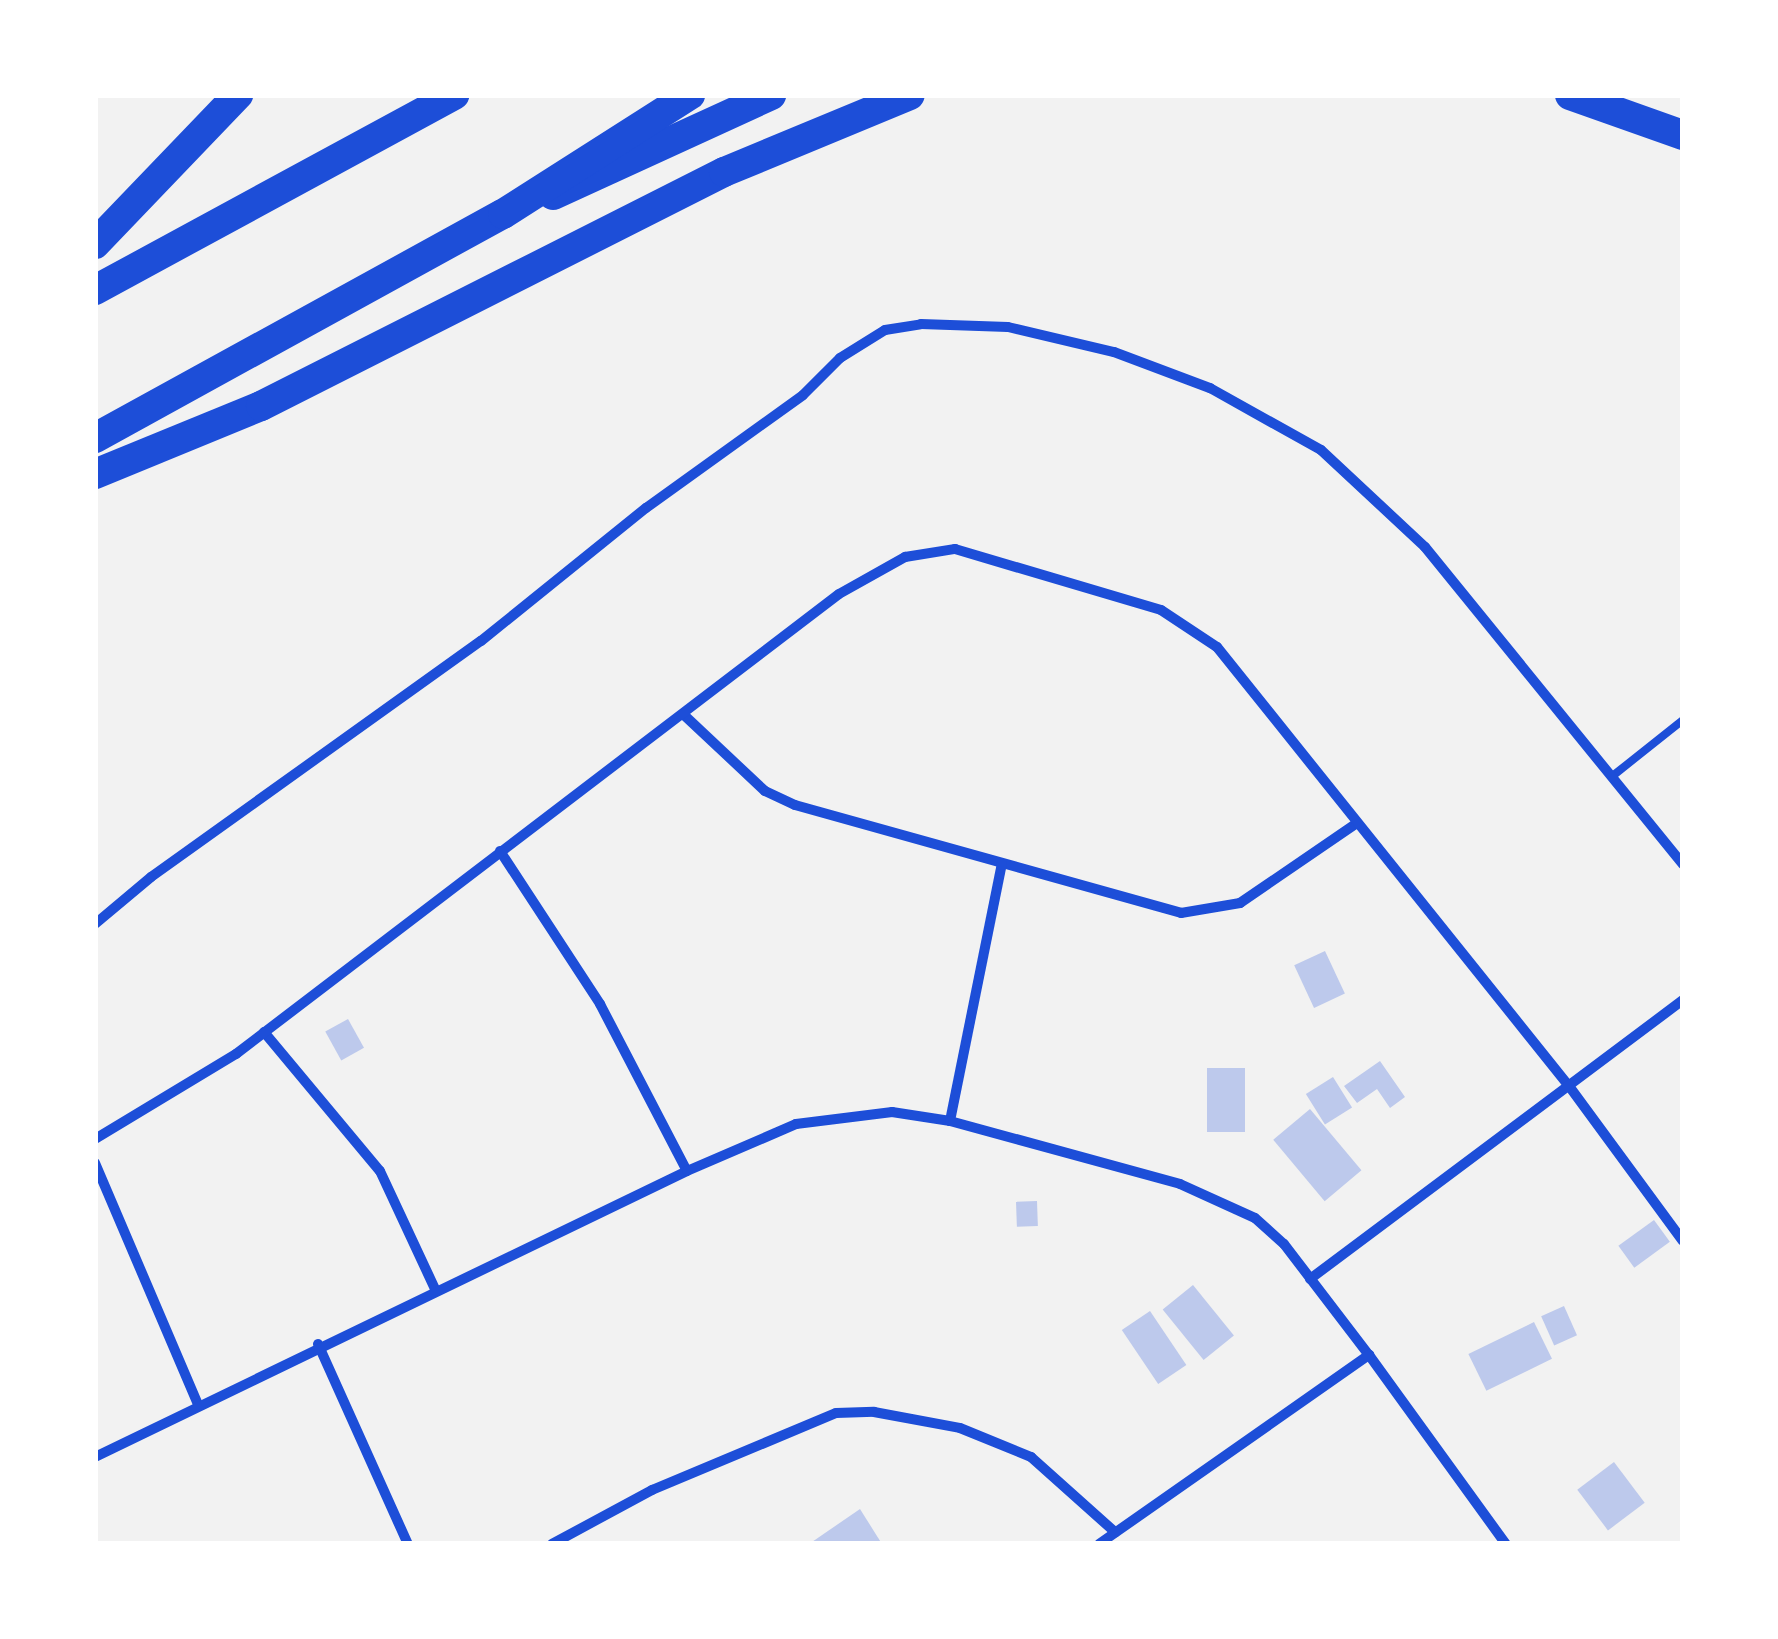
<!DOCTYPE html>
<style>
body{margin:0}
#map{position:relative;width:1778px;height:1639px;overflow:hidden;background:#f2f2f2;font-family:"Golos Text",sans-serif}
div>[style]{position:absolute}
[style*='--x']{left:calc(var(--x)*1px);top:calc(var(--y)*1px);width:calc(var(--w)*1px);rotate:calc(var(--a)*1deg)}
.building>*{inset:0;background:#bdc9ec;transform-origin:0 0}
.service>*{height:8px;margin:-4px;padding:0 4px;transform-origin:4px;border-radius:4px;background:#1d4ed8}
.minor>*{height:10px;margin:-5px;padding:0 5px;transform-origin:5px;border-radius:5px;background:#1d4ed8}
.motorway>*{height:30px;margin:-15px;padding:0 15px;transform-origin:15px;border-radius:15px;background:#1d4ed8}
span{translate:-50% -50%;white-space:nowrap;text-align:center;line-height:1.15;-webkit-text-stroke:8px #fff;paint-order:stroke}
.frame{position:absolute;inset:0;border:98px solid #fff;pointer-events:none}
</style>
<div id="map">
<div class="building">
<i style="left:1325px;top:951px;width:47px;height:34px;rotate:65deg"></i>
<i style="left:348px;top:1019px;width:33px;height:26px;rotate:61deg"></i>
<i style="clip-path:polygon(1380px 1061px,1405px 1097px,1390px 1108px,1377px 1089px,1357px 1103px,1344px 1086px)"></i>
<i style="left:1207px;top:1068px;width:38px;height:64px"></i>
<i style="left:1333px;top:1077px;width:36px;height:32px;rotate:58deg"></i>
<i style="left:1310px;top:1109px;width:80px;height:48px;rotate:50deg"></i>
<i style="left:1037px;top:1201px;width:25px;height:21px;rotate:88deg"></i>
<i style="left:1654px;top:1220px;width:27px;height:44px;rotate:54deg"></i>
<i style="left:1193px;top:1285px;width:65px;height:39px;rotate:51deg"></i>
<i style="left:1564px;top:1306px;width:32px;height:25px;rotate:66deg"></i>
<i style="left:1150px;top:1311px;width:65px;height:34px;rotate:56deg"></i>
<i style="left:1534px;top:1322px;width:41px;height:73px;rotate:64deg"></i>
<i style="left:1614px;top:1462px;width:51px;height:46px;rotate:53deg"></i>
<i style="clip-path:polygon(860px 1509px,882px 1544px,809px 1544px)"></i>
</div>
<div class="service">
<i style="--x:1615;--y:774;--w:87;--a:-38.5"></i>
</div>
<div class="minor">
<i style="--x:684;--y:715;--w:111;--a:43.2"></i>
<i style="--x:765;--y:791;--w:33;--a:25"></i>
<i style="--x:795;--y:805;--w:401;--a:15.6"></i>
<i style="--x:1181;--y:913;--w:60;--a:-9.6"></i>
<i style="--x:1240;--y:903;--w:138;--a:-34.4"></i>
<i style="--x:500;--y:851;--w:183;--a:56.8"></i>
<i style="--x:600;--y:1004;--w:188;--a:62.5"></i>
<i style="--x:95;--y:924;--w:73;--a:-40"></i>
<i style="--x:151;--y:877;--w:406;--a:-35.6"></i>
<i style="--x:481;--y:641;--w:212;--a:-38.9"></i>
<i style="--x:646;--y:508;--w:193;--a:-35.7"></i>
<i style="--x:803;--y:395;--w:52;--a:-45"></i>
<i style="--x:840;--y:358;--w:53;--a:-31.9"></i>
<i style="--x:885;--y:330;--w:36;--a:-9"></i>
<i style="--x:921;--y:324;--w:87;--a:2"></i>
<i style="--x:1008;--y:327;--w:109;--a:13.3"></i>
<i style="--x:1114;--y:352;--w:103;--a:20.6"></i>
<i style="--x:1210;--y:388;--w:127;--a:29.2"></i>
<i style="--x:1321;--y:450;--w:142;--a:43"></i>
<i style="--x:1425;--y:547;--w:409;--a:50.9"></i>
<i style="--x:264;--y:1032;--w:181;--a:50.2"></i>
<i style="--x:380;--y:1171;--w:130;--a:65"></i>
<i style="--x:950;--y:1121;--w:262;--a:-78.6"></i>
<i style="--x:95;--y:1139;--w:165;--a:-31.1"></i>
<i style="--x:236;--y:1054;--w:758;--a:-37.34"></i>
<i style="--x:839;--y:594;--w:76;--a:-29.3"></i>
<i style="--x:905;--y:557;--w:51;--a:-9.1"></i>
<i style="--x:955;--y:549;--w:215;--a:16.5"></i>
<i style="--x:1161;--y:610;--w:67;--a:33.5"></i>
<i style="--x:1217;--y:647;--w:563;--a:51.28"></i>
<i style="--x:1569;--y:1086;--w:192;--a:53.7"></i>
<i style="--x:95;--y:1163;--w:263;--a:66.9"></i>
<i style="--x:1310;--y:1279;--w:466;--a:-36.8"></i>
<i style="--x:318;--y:1344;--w:219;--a:65.8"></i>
<i style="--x:95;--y:1457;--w:657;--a:-25.79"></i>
<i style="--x:687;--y:1171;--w:119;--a:-23.3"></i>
<i style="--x:796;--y:1124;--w:97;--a:-7.1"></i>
<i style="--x:892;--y:1112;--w:59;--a:8.8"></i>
<i style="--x:950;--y:1121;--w:238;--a:15.3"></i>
<i style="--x:1180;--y:1184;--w:82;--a:24.4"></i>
<i style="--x:1255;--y:1218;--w:39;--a:42"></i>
<i style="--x:1284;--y:1244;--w:140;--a:52.6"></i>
<i style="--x:1369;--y:1355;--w:233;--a:54.1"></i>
<i style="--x:552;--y:1544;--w:114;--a:-28.4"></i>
<i style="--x:652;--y:1490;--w:199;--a:-22.7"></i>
<i style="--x:836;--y:1413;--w:38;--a:-2"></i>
<i style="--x:874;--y:1412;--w:87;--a:10.5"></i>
<i style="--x:960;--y:1428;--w:77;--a:22.2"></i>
<i style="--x:1031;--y:1457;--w:113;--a:41.8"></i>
<i style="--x:1099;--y:1544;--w:330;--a:-35"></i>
</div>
<div class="motorway">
<i style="--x:1570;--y:95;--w:120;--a:19.5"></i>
<i style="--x:553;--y:195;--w:240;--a:-24.6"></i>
<i style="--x:95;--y:244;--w:207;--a:-46.2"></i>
<i style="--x:95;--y:290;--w:409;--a:-28.5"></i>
<i style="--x:95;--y:438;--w:465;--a:-28.8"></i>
<i style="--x:503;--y:214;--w:222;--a:-32.5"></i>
<i style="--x:95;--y:474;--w:179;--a:-22.3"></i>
<i style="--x:261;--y:406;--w:519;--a:-26.81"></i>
<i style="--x:724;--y:172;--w:201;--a:-22.5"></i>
</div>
<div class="frame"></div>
</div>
